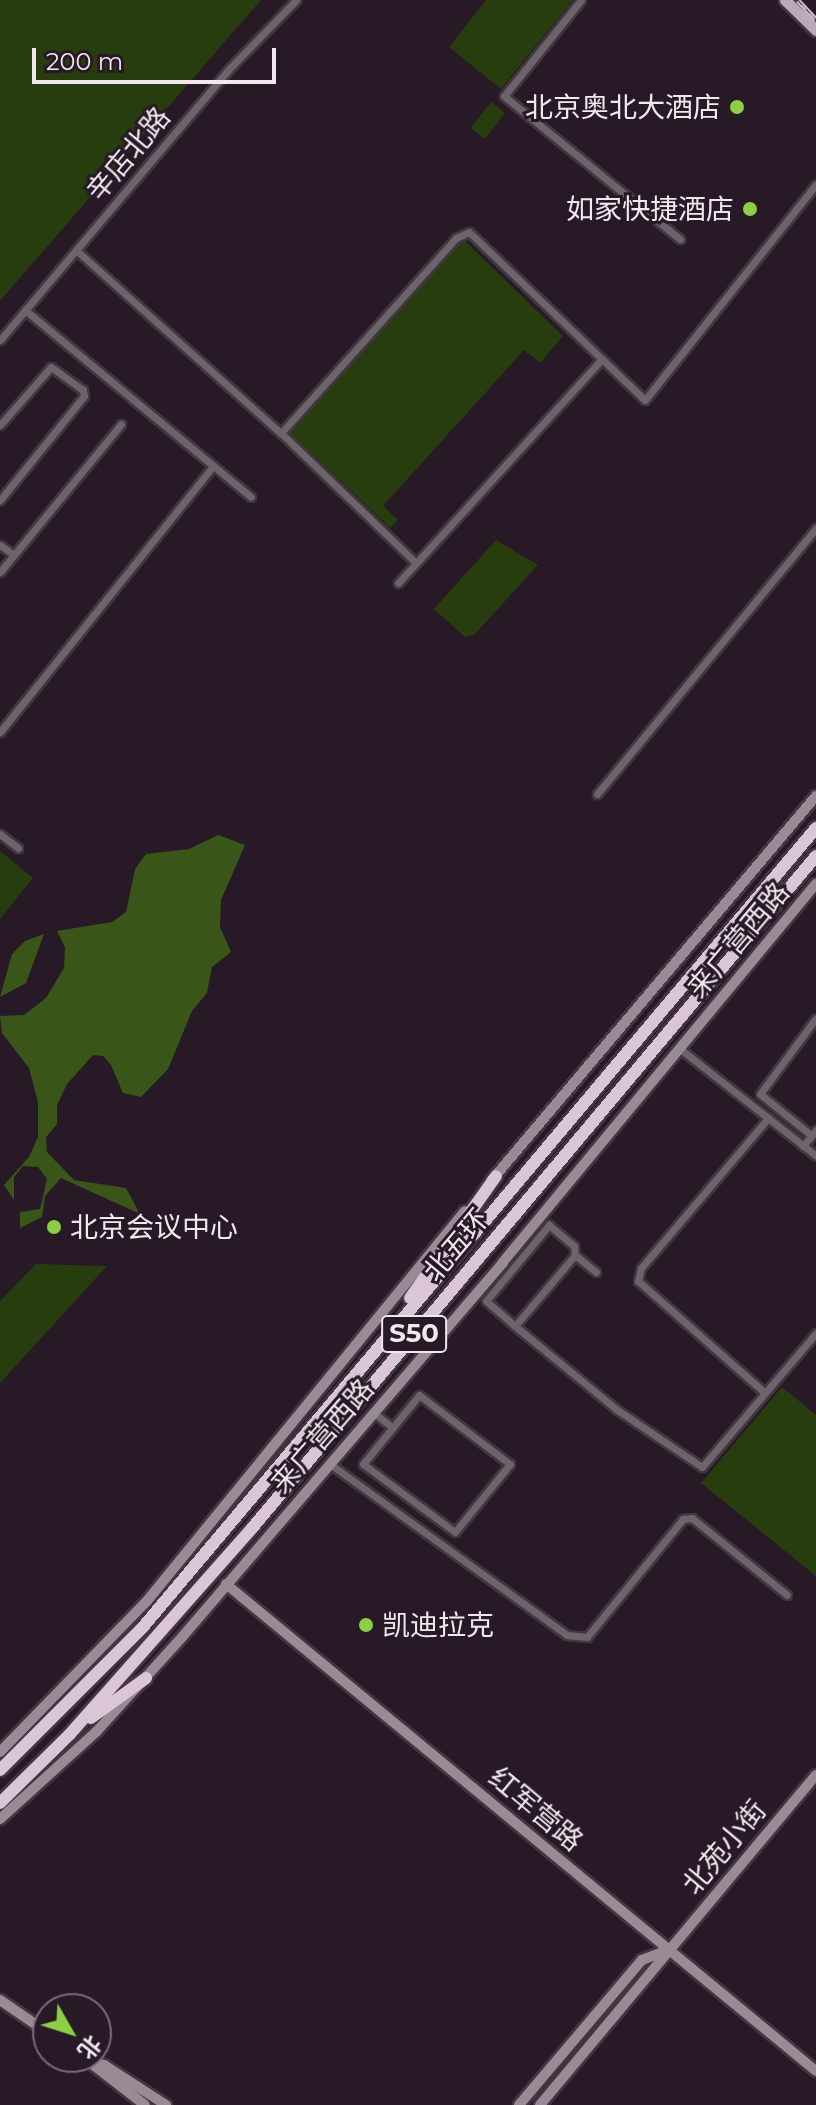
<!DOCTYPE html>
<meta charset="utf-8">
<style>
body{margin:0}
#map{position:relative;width:816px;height:2105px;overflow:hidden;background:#271926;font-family:Montserrat,"Noto Sans SC",sans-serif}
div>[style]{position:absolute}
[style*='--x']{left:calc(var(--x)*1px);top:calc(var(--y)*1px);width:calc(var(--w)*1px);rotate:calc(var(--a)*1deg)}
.green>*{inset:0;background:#273d0e;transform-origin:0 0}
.water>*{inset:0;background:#395618}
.roads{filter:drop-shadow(2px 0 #433642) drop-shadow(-2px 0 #433642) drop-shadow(0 2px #433642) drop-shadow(0 -2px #433642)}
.street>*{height:7px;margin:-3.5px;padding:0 3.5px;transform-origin:3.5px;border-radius:3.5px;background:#6c646b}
.secondary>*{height:10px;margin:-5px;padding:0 5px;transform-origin:5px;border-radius:5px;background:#988b96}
.primary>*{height:11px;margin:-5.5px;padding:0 5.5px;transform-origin:5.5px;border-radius:5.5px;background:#baaab8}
.highway>*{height:12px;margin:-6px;padding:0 6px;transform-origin:6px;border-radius:6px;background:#dac6d7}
.rail>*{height:5px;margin-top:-2.5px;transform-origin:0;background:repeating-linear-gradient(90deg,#271926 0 6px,#c9bec7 0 12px);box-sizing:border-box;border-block:2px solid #c9bec7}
.dots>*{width:22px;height:22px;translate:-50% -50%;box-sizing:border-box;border:4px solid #271926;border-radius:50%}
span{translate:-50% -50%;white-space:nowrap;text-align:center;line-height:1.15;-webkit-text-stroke:6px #271926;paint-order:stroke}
.shield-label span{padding:2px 6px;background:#271926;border:2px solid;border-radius:6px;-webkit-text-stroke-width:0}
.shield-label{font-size:26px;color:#f1e7ef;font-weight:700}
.poi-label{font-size:28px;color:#f1e7ef}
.right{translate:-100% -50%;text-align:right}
.left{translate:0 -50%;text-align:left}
.street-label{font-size:28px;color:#f1e7ef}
.north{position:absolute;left:32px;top:1993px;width:80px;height:80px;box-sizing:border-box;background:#271926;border:2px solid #786b76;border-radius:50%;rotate:129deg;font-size:22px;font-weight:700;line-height:32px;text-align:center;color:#f1e7ef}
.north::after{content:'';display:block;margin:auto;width:28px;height:36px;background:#8dce44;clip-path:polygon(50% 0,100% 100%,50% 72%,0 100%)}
.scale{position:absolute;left:32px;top:48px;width:244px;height:36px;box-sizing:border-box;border:4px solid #f1e7ef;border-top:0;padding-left:10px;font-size:24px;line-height:28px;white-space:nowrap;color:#f1e7ef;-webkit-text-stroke:6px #271926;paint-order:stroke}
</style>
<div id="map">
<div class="green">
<i style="clip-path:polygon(0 0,261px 0,0 301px)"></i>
<i style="clip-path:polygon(486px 0,573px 0,501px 89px,449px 47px)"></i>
<i style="left:491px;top:102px;width:18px;height:33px;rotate:38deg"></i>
<i style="clip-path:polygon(463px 239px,563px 336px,540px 363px,524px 350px,383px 506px,398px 520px,390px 528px,290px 433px)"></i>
<i style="clip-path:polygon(496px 540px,538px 565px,474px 635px,465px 637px,434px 609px)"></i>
<i style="clip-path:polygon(0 851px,33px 878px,0 919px)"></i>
<i style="clip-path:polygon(36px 1264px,107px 1266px,0 1383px,0 1301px)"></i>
<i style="clip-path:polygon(782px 1387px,816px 1415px,816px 1576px,701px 1483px)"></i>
</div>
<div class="water">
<i style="clip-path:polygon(218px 835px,245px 845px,221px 900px,220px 927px,231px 952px,212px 967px,207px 993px,192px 1011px,168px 1069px,141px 1097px,123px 1093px,111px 1065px,103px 1056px,93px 1055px,67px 1084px,57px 1105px,57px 1124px,46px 1137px,47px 1152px,74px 1180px,126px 1188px,140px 1214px,61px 1178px,45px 1196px,42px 1217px,20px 1228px,20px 1212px,40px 1209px,47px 1179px,38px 1167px,23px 1166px,14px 1177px,14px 1200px,4px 1185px,29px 1157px,38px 1137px,38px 1102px,29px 1068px,2px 1033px,0 1016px,24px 1015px,46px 998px,64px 968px,65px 947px,57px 931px,112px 922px,126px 912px,135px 869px,146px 854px,189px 849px)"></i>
<i style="clip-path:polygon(44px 934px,26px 983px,0 997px,12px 954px,25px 941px)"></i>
</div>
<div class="roads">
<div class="street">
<i style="--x:581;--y:0;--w:123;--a:128.7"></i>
<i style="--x:504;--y:96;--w:227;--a:39.1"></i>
<i style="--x:76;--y:250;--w:275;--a:41.8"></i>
<i style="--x:281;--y:433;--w:187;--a:43.9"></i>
<i style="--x:25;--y:310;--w:293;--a:39.6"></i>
<i style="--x:0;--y:340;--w:353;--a:-49.8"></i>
<i style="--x:228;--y:70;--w:98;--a:-45.8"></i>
<i style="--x:0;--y:425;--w:77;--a:-48.7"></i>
<i style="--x:51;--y:367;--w:39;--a:36"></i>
<i style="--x:83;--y:390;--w:6;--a:81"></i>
<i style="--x:84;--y:396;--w:134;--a:128.9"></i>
<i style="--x:281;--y:433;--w:262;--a:-48.1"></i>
<i style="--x:456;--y:238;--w:14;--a:-25"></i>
<i style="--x:469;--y:232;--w:243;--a:43.7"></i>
<i style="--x:645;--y:400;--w:275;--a:-51.6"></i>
<i style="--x:0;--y:545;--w:17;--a:36"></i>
<i style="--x:0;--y:572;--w:191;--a:-50.7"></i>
<i style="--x:398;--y:583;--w:303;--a:-47.7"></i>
<i style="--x:0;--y:732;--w:341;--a:-51.3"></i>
<i style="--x:597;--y:794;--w:345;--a:-50.5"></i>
<i style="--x:0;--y:834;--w:23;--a:38"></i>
<i style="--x:679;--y:1048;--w:174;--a:38.2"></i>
<i style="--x:811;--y:1135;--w:65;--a:-141.2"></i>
<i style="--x:760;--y:1094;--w:94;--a:-53.6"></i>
<i style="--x:803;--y:1146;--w:21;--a:-51"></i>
<i style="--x:596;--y:1272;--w:27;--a:-141"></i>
<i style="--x:575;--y:1255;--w:93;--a:130.2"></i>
<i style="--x:515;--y:1326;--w:131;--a:39.4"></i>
<i style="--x:616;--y:1409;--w:104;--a:34"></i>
<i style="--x:702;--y:1467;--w:176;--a:-49.6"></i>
<i style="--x:515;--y:1326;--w:38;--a:-139"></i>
<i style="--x:486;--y:1301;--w:99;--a:-50.3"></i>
<i style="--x:549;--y:1225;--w:33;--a:40"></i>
<i style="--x:574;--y:1246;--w:9;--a:84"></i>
<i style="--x:764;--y:1392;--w:168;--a:-138.6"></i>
<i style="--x:638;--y:1281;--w:13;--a:-77"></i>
<i style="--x:641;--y:1268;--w:197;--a:-49.7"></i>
<i style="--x:419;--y:1395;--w:114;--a:37.2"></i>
<i style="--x:510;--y:1464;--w:87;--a:129"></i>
<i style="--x:455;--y:1532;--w:114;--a:-143.5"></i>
<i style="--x:363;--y:1464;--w:89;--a:-50.9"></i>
<i style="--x:374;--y:1413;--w:24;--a:38"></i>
<i style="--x:330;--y:1464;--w:292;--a:35.8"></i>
<i style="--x:567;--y:1635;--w:20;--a:6"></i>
<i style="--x:587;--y:1637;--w:152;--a:-50.9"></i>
<i style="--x:683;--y:1519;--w:9;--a:-6"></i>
<i style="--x:692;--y:1518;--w:122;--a:39"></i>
</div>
<div class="secondary">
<i style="--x:491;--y:1181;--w:504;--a:-49.83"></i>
<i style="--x:226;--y:1584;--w:765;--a:39.54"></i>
<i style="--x:0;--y:1752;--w:211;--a:-45.8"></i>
<i style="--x:147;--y:1601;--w:503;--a:-50.81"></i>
<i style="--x:0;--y:1819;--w:131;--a:-42.2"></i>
<i style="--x:97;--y:1731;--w:128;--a:-47.8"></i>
<i style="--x:183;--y:1636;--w:492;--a:-49.4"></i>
<i style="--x:503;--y:1262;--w:491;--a:-50.4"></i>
<i style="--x:0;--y:2000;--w:58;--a:34.5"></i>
<i style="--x:83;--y:2057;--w:78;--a:37.7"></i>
<i style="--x:89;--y:2061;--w:16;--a:15"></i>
<i style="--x:104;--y:2065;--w:74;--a:32.8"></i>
<i style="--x:519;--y:2105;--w:190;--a:-49.7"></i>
<i style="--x:642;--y:1960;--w:26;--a:-21"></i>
<i style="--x:540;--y:2105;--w:430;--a:-50.1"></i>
</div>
<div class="primary">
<i style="--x:785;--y:0;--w:43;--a:44.1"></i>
</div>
<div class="highway">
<i style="--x:410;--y:1298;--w:149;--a:-54.8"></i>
<i style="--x:91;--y:1718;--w:68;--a:-36"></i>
<i style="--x:0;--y:1770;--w:202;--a:-45"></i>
<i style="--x:143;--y:1627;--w:1045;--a:-49.89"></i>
<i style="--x:0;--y:1803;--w:98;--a:-44.6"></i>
<i style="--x:70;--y:1734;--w:276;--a:-48.5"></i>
<i style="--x:253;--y:1527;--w:876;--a:-50"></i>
</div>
</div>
<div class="rail">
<i style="--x:798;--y:0;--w:26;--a:47"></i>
</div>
<div class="dots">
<i style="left:737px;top:107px;background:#8dce44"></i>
<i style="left:750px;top:209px;background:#8dce44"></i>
<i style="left:54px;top:1227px;background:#8dce44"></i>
<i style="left:366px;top:1625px;background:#8dce44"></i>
</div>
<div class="shield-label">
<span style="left:414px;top:1334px">S50</span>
</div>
<div class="poi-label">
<span class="right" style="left:721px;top:107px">北京奥北大酒店</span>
<span class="right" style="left:734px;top:209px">如家快捷酒店</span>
<span class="left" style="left:70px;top:1227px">北京会议中心</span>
<span class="left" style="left:382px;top:1625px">凯迪拉克</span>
</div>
<div class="street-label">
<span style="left:128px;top:154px;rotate:-50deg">辛店北路</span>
<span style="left:738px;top:940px;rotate:-50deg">来广营西路</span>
<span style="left:456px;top:1245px;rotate:-50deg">北五环</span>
<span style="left:322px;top:1436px;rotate:-49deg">来广营西路</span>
<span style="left:536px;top:1809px;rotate:40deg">红军营路</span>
<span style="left:724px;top:1847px;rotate:-50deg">北苑小街</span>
</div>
<div class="north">北</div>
<div class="scale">200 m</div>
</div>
